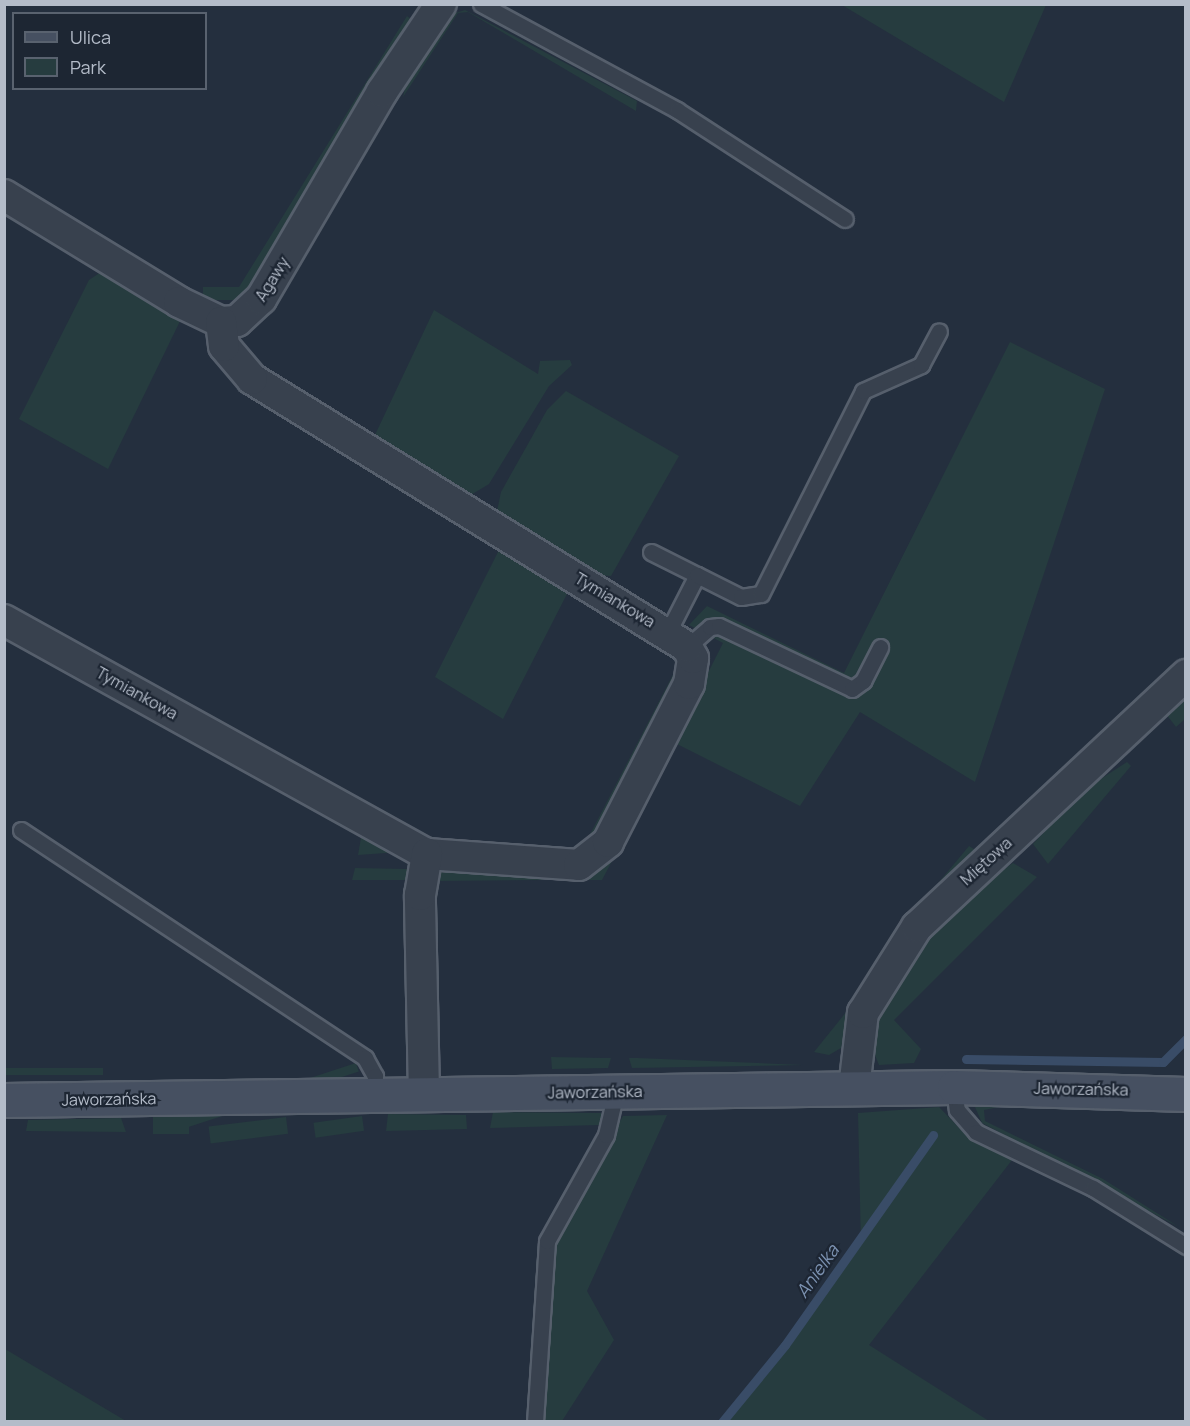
<!DOCTYPE html>
<meta charset="utf-8">
<style>
body{margin:0}
#map{position:relative;width:1190px;height:1426px;overflow:hidden;background:#242f3e;font-family:Manrope,sans-serif}
div>[style]{position:absolute}
[style*='--x']{left:calc(var(--x)*1px);top:calc(var(--y)*1px);width:calc(var(--w)*1px);rotate:calc(var(--a)*1deg)}
.green>*{inset:0;background:#263c3f;transform-origin:0 0}
.stream>*{height:9px;margin:-4.5px;padding:0 4.5px;transform-origin:4.5px;border-radius:4.5px;background:#394c67}
.roads{filter:drop-shadow(2px 0 #565f6c) drop-shadow(-2px 0 #565f6c) drop-shadow(0 2px #565f6c) drop-shadow(0 -2px #565f6c)}
.lane>*{height:15px;margin:-7.5px;padding:0 7.5px;transform-origin:7.5px;border-radius:7.5px;background:#38414e}
.street>*{height:30px;margin:-15px;padding:0 15px;transform-origin:15px;border-radius:15px;background:#38414e}
.secondary>*{height:33px;margin:-16.5px;padding:0 16.5px;transform-origin:16.5px;border-radius:16.5px;background:#465061}
span{translate:-50% -50%;white-space:nowrap;text-align:center;line-height:1.15;-webkit-text-stroke:4.5px #1d2633;paint-order:stroke}
.street-label{font-size:16px;color:#b4bcc9}
.water-label{font-size:18px;color:#7c92b1;font-style:italic}
.frame{position:absolute;inset:0;border:6px solid #b4bcc9;pointer-events:none}
.legend{position:absolute;left:12px;top:12px;width:195px;height:78px;box-sizing:border-box;background:#1d2633;border:2px solid #59626f;margin:0;padding:8px 10px;list-style:none;font-size:18px;color:#b4bcc9}
.legend li{display:flex;align-items:center;gap:12px;height:30px}
.legend b{width:30px;border:2px solid #59626f}
</style>
<div id="map">
<div class="green">
<i style="clip-path:polygon(842px 5px,1046px 5px,1004px 102px)"></i>
<i style="clip-path:polygon(465px 10px,637px 101px,636px 111px,468px 12px,458px 13px,403px 97px,408px 75px,449px 15px)"></i>
<i style="clip-path:polygon(407px 16px,415px 22px,260px 281px,239px 300px,203px 300px,203px 287px,239px 287px)"></i>
<i style="clip-path:polygon(107px 268px,184px 313px,108px 469px,19px 419px,89px 280px)"></i>
<i style="clip-path:polygon(434px 310px,538px 374px,540px 361px,570px 360px,572px 365px,549px 386px,489px 484px,469px 496px,374px 437px)"></i>
<i style="clip-path:polygon(1010px 342px,1105px 389px,975px 782px,860px 712px,800px 806px,673px 742px,723px 643px,689px 625px,707px 606px,844px 673px)"></i>
<i style="clip-path:polygon(566px 391px,679px 456px,611px 576px,592px 575px,497px 511px,501px 492px,547px 410px)"></i>
<i style="clip-path:polygon(496px 542px,669px 644px,683px 661px,681px 675px,607px 825px,593px 846px,579px 854px,495px 852px,495px 846px,583px 848px,679px 663px,568px 592px,503px 719px,435px 677px,499px 550px,493px 546px)"></i>
<i style="clip-path:polygon(1185px 697px,1185px 719px,1176px 727px,1166px 714px)"></i>
<i style="clip-path:polygon(1127px 762px,1131px 766px,1048px 864px,1033px 844px,1085px 789px)"></i>
<i style="clip-path:polygon(628px 831px,602px 880px,566px 880px,569px 872px)"></i>
<i style="clip-path:polygon(362px 832px,400px 852px,358px 855px)"></i>
<i style="clip-path:polygon(969px 846px,982px 854px,937px 893px,930px 893px)"></i>
<i style="clip-path:polygon(1013px 863px,1037px 877px,894px 1020px,921px 1049px,914px 1063px,879px 1065px,868px 1038px,893px 979px,961px 898px)"></i>
<i style="clip-path:polygon(443px 867px,538px 871px,542px 880px,434px 881px)"></i>
<i style="clip-path:polygon(355px 868px,407px 869px,411px 880px,352px 880px)"></i>
<i style="clip-path:polygon(851px 1006px,841px 1048px,829px 1055px,814px 1052px)"></i>
<i style="clip-path:polygon(551px 1057px,604px 1058px,611px 1058px,608px 1068px,552px 1069px)"></i>
<i style="clip-path:polygon(629px 1058px,638px 1058px,803px 1065px,632px 1068px)"></i>
<i style="left:356px;top:1063px;width:9px;height:192px;rotate:72deg"></i>
<i style="left:103px;top:1068px;width:7px;height:98px;rotate:90deg"></i>
<i style="clip-path:polygon(939px 1107px,963px 1132px,1012px 1160px,869px 1345px,989px 1421px,726px 1422px,861px 1245px,858px 1113px)"></i>
<i style="clip-path:polygon(975px 1107px,999px 1107px,984px 1110px,985px 1121px,1103px 1179px,1179px 1227px,982px 1123px)"></i>
<i style="clip-path:polygon(493px 1112px,601px 1113px,603px 1117px,599px 1125px,490px 1128px)"></i>
<i style="clip-path:polygon(388px 1114px,466px 1115px,467px 1129px,386px 1131px)"></i>
<i style="clip-path:polygon(667px 1115px,587px 1291px,614px 1340px,562px 1421px,542px 1422px,548px 1274px,555px 1238px,623px 1116px)"></i>
<i style="left:362px;top:1116px;width:15px;height:49px;rotate:82deg"></i>
<i style="left:153px;top:1117px;width:36px;height:17px"></i>
<i style="left:286px;top:1117px;width:17px;height:78px;rotate:83deg"></i>
<i style="clip-path:polygon(121px 1118px,126px 1132px,26px 1131px,28px 1120px)"></i>
<i style="clip-path:polygon(4px 1349px,5px 1349px,126px 1421px,5px 1421px)"></i>
</div>
<div class="stream">
<i style="--x:966;--y:1059;--w:197;--a:0.9"></i>
<i style="--x:1163;--y:1062;--w:33;--a:-45"></i>
<i style="--x:722;--y:1422;--w:99;--a:-50.7"></i>
<i style="--x:785;--y:1345;--w:257;--a:-54.8"></i>
</div>
<div class="roads">
<div class="lane">
<i style="--x:481;--y:4;--w:223;--a:28.4"></i>
<i style="--x:677;--y:110;--w:200;--a:33"></i>
<i style="--x:651;--y:552;--w:51;--a:26.6"></i>
<i style="--x:668;--y:632;--w:64;--a:-63"></i>
<i style="--x:697;--y:575;--w:49;--a:26.6"></i>
<i style="--x:741;--y:597;--w:20;--a:-9"></i>
<i style="--x:761;--y:594;--w:227;--a:-63.3"></i>
<i style="--x:863;--y:391;--w:64;--a:-24.1"></i>
<i style="--x:921;--y:365;--w:38;--a:-62"></i>
<i style="--x:687;--y:647;--w:30;--a:-41"></i>
<i style="--x:710;--y:627;--w:9;--a:-6"></i>
<i style="--x:719;--y:626;--w:147;--a:25.3"></i>
<i style="--x:852;--y:689;--w:14;--a:-36"></i>
<i style="--x:863;--y:681;--w:38;--a:-63"></i>
<i style="--x:21;--y:830;--w:413;--a:33.5"></i>
<i style="--x:365;--y:1058;--w:21;--a:61"></i>
<i style="--x:375;--y:1076;--w:19;--a:90"></i>
<i style="--x:954;--y:1087;--w:23;--a:83"></i>
<i style="--x:957;--y:1110;--w:29;--a:49"></i>
<i style="--x:976;--y:1132;--w:130;--a:25.6"></i>
<i style="--x:1093;--y:1188;--w:110;--a:31.9"></i>
<i style="--x:535;--y:1422;--w:181;--a:-86.2"></i>
<i style="--x:547;--y:1241;--w:121;--a:-60.9"></i>
<i style="--x:606;--y:1135;--w:44;--a:-76.9"></i>
</div>
<div class="street">
<i style="--x:4;--y:195;--w:205;--a:31.4"></i>
<i style="--x:179;--y:302;--w:47;--a:25.5"></i>
<i style="--x:221;--y:322;--w:16;--a:-4"></i>
<i style="--x:237;--y:321;--w:33;--a:-43"></i>
<i style="--x:261;--y:299;--w:240;--a:-59.7"></i>
<i style="--x:382;--y:92;--w:106;--a:-56.2"></i>
<i style="--x:4;--y:620;--w:483;--a:29"></i>
<i style="--x:427;--y:854;--w:152;--a:4.1"></i>
<i style="--x:579;--y:865;--w:37;--a:-38"></i>
<i style="--x:608;--y:842;--w:178;--a:-62.9"></i>
<i style="--x:689;--y:684;--w:26;--a:-81"></i>
<i style="--x:693;--y:658;--w:13;--a:-119"></i>
<i style="--x:687;--y:647;--w:511;--a:-148.36"></i>
<i style="--x:252;--y:379;--w:43;--a:-130.3"></i>
<i style="--x:224;--y:346;--w:24;--a:-97"></i>
<i style="--x:854;--y:1088;--w:76;--a:-83.2"></i>
<i style="--x:863;--y:1013;--w:102;--a:-57.9"></i>
<i style="--x:917;--y:927;--w:369;--a:-43.1"></i>
<i style="--x:424;--y:1094;--w:199;--a:-91.2"></i>
<i style="--x:420;--y:895;--w:42;--a:-80.3"></i>
</div>
<div class="secondary">
<i style="--x:4;--y:1100;--w:950;--a:-0.78"></i>
<i style="--x:954;--y:1087;--w:232;--a:1.7"></i>
</div>
</div>
<div class="street-label">
<span style="left:272px;top:279px;rotate:-58deg">Agawy</span>
<span style="left:615px;top:600px;rotate:31deg">Tymiankowa</span>
<span style="left:137px;top:693px;rotate:29deg">Tymiankowa</span>
<span style="left:986px;top:861px;rotate:-42deg">Miętowa</span>
<span style="left:1081px;top:1089px;rotate:1deg">Jaworzańska</span>
<span style="left:595px;top:1092px;rotate:-1deg">Jaworzańska</span>
<span style="left:109px;top:1099px;rotate:-1deg">Jaworzańska</span>
</div>
<div class="water-label">
<span style="left:817px;top:1271px;rotate:-55deg">Anielka</span>
</div>
<div class="frame"></div>
<ul class="legend">
<li><b style="height:8px;background:#465061"></b>Ulica</li>
<li><b style="height:16px;background:#263c3f"></b>Park</li>
</ul>
</div>
